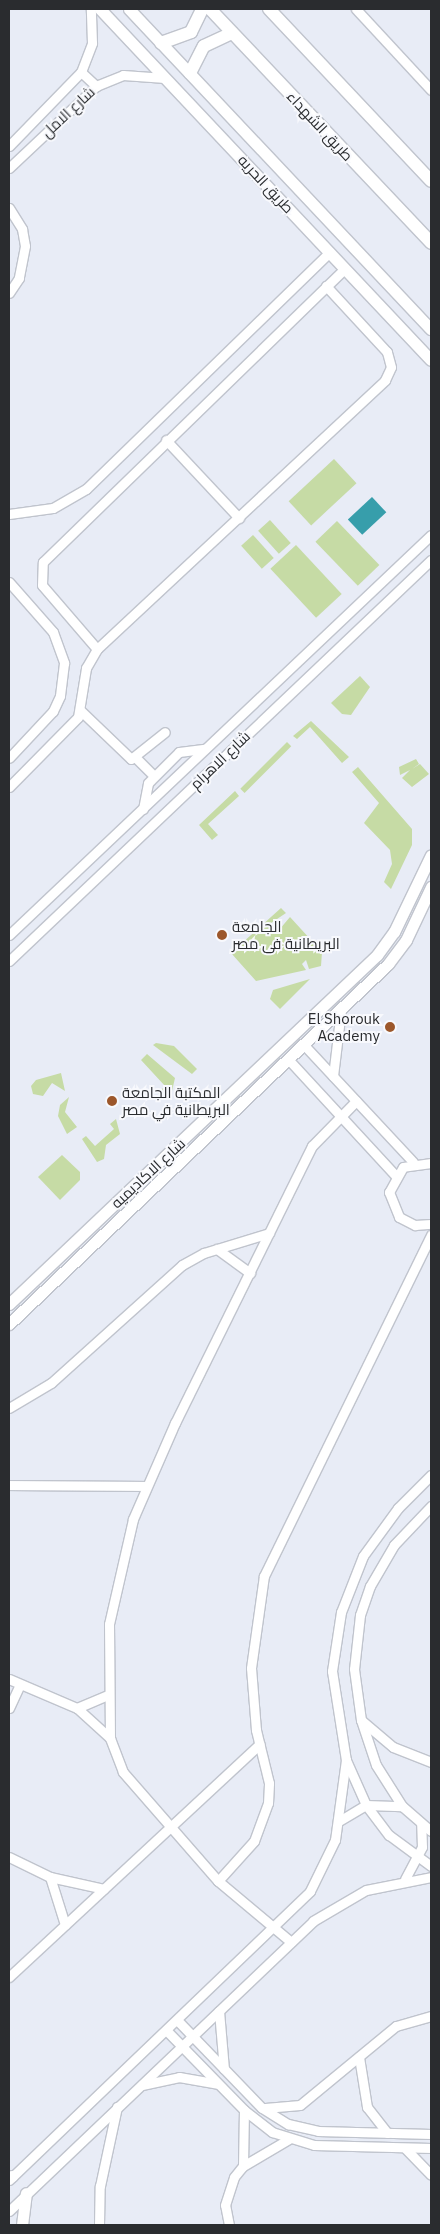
<!DOCTYPE html>
<meta charset="utf-8">
<style>
body{margin:0}
#map{position:relative;width:440px;height:2234px;overflow:hidden;background:#e8ecf6;font-family:"IBM Plex Sans",Cairo,sans-serif}
div>[style]{position:absolute}
[style*='--x']{left:calc(var(--x)*1px);top:calc(var(--y)*1px);width:calc(var(--w)*1px);rotate:calc(var(--a)*1deg)}
.green>*{inset:0;background:#c6dba5;transform-origin:0 0}
.water>*{inset:0;background:#379eab;transform-origin:0 0}
.roads{filter:drop-shadow(1px 0 #c0c4cd) drop-shadow(-1px 0 #c0c4cd) drop-shadow(0 1px #c0c4cd) drop-shadow(0 -1px #c0c4cd)}
.minor>*{height:9px;margin:-4.5px;padding:0 4.5px;transform-origin:4.5px;border-radius:4.5px;background:#fff}
.tertiary>*{height:11px;margin:-5.5px;padding:0 5.5px;transform-origin:5.5px;border-radius:5.5px;background:#fff}
.secondary>*{height:12px;margin:-6px;padding:0 6px;transform-origin:6px;border-radius:6px;background:#fff}
.dots>*{width:14px;height:14px;translate:-50% -50%;box-sizing:border-box;border:2px solid #f8f9fd;border-radius:50%}
span{translate:-50% -50%;white-space:nowrap;text-align:center;line-height:1.15;-webkit-text-stroke:4px #f8f9fd;paint-order:stroke}
.street-label{font-size:15px;color:#2a2c2f}
.poi-label{font-size:15px;color:#2a2c2f}
.left{translate:0 -50%;text-align:left}
.right{translate:-100% -50%;text-align:right}
.frame{position:absolute;inset:0;border:10px solid #2a2c2f;pointer-events:none}
</style>
<div id="map">
<div class="green">
<i style="left:334px;top:459px;width:33px;height:62px;rotate:47deg"></i>
<i style="left:270px;top:520px;width:31px;height:16px;rotate:48deg"></i>
<i style="left:337px;top:521px;width:61px;height:30px;rotate:46deg"></i>
<i style="left:253px;top:535px;width:31px;height:16px;rotate:48deg"></i>
<i style="left:296px;top:545px;width:67px;height:35px;rotate:47deg"></i>
<i style="clip-path:polygon(360px 676px,370px 687px,351px 715px,342px 714px,331px 703px)"></i>
<i style="clip-path:polygon(311px 721px,349px 757px,342px 763px,310px 727px,297px 739px,293px 736px)"></i>
<i style="left:287px;top:742px;width:6px;height:66px;rotate:45deg"></i>
<i style="clip-path:polygon(416px 759px,419px 764px,412px 769px,420px 764px,429px 774px,412px 787px,402px 778px,410px 770px,400px 775px,399px 767px)"></i>
<i style="clip-path:polygon(358px 767px,412px 829px,412px 845px,391px 889px,384px 882px,392px 864px,390px 850px,364px 823px,379px 803px,352px 772px)"></i>
<i style="clip-path:polygon(235px 791px,239px 796px,208px 824px,218px 835px,212px 840px,199px 825px)"></i>
<i style="clip-path:polygon(281px 908px,286px 913px,271px 923px,272px 931px,279px 930px,290px 917px,322px 952px,321px 966px,309px 969px,306px 960px,302px 964px,306px 970px,256px 981px,231px 953px)"></i>
<i style="clip-path:polygon(310px 979px,280px 1009px,270px 999px,273px 990px)"></i>
<i style="clip-path:polygon(156px 1043px,174px 1046px,197px 1069px,192px 1074px,153px 1045px)"></i>
<i style="clip-path:polygon(147px 1054px,175px 1078px,172px 1091px,163px 1098px,158px 1093px,165px 1086px,141px 1060px)"></i>
<i style="clip-path:polygon(61px 1073px,65px 1091px,52px 1083px,43px 1096px,33px 1094px,31px 1086px,36px 1080px)"></i>
<i style="clip-path:polygon(69px 1097px,65px 1112px,77px 1127px,67px 1134px,58px 1116px,60px 1105px)"></i>
<i style="clip-path:polygon(116px 1119px,120px 1134px,106px 1145px,104px 1159px,97px 1162px,82px 1139px,86px 1136px,95px 1146px,114px 1129px,110px 1124px)"></i>
<i style="clip-path:polygon(62px 1155px,80px 1172px,80px 1180px,60px 1200px,38px 1177px)"></i>
</div>
<div class="water">
<i style="left:372px;top:497px;width:21px;height:33px;rotate:47deg"></i>
</div>
<div class="roads">
<div class="minor">
<i style="--x:356;--y:9;--w:110;--a:47.2"></i>
<i style="--x:81;--y:72;--w:21;--a:43"></i>
<i style="--x:9;--y:146;--w:103;--a:-45.8"></i>
<i style="--x:81;--y:72;--w:31;--a:-69"></i>
<i style="--x:92;--y:43;--w:34;--a:-92"></i>
<i style="--x:9;--y:168;--w:120;--a:-43.3"></i>
<i style="--x:96;--y:86;--w:29;--a:-22"></i>
<i style="--x:123;--y:75;--w:42;--a:4.1"></i>
<i style="--x:9;--y:208;--w:25;--a:58"></i>
<i style="--x:22;--y:229;--w:17;--a:80"></i>
<i style="--x:25;--y:246;--w:33;--a:101"></i>
<i style="--x:19;--y:278;--w:18;--a:124"></i>
<i style="--x:166;--y:440;--w:107;--a:46.9"></i>
<i style="--x:9;--y:514;--w:44;--a:-7.8"></i>
<i style="--x:53;--y:508;--w:38;--a:-30"></i>
<i style="--x:86;--y:489;--w:340;--a:-44.2"></i>
<i style="--x:9;--y:582;--w:67;--a:48.7"></i>
<i style="--x:53;--y:632;--w:33;--a:70"></i>
<i style="--x:64;--y:663;--w:33;--a:97"></i>
<i style="--x:60;--y:696;--w:17;--a:115"></i>
<i style="--x:53;--y:711;--w:64;--a:133.1"></i>
<i style="--x:97;--y:649;--w:84;--a:-130.7"></i>
<i style="--x:42;--y:585;--w:23;--a:-88"></i>
<i style="--x:43;--y:562;--w:421;--a:-44.2"></i>
<i style="--x:81;--y:711;--w:69;--a:43.8"></i>
<i style="--x:131;--y:759;--w:43;--a:-38.5"></i>
<i style="--x:136;--y:758;--w:25;--a:45"></i>
<i style="--x:9;--y:787;--w:98;--a:-45.4"></i>
<i style="--x:78;--y:717;--w:50;--a:-80.7"></i>
<i style="--x:86;--y:668;--w:22;--a:-60"></i>
<i style="--x:97;--y:649;--w:394;--a:-43"></i>
<i style="--x:385;--y:380;--w:14;--a:-65"></i>
<i style="--x:391;--y:367;--w:16;--a:-105"></i>
<i style="--x:387;--y:352;--w:90;--a:-132.7"></i>
<i style="--x:143;--y:809;--w:26;--a:-79"></i>
<i style="--x:148;--y:783;--w:44;--a:-45"></i>
<i style="--x:179;--y:752;--w:26;--a:-7"></i>
<i style="--x:9;--y:935;--w:581;--a:-43.47"></i>
<i style="--x:9;--y:961;--w:582;--a:-43.54"></i>
<i style="--x:304;--y:1045;--w:160;--a:47"></i>
<i style="--x:288;--y:1059;--w:158;--a:47.3"></i>
<i style="--x:333;--y:1076;--w:66;--a:-83.1"></i>
<i style="--x:431;--y:1163;--w:28;--a:172"></i>
<i style="--x:403;--y:1167;--w:29;--a:119"></i>
<i style="--x:389;--y:1192;--w:27;--a:68"></i>
<i style="--x:399;--y:1217;--w:18;--a:27"></i>
<i style="--x:415;--y:1225;--w:16;--a:-4"></i>
<i style="--x:217;--y:1249;--w:41;--a:36"></i>
<i style="--x:9;--y:1408;--w:49;--a:-30.8"></i>
<i style="--x:51;--y:1383;--w:176;--a:-42"></i>
<i style="--x:182;--y:1265;--w:25;--a:-29"></i>
<i style="--x:204;--y:1253;--w:68;--a:-17.1"></i>
<i style="--x:431;--y:1475;--w:47;--a:135"></i>
<i style="--x:398;--y:1508;--w:59;--a:126.1"></i>
<i style="--x:363;--y:1556;--w:60;--a:111.4"></i>
<i style="--x:341;--y:1612;--w:60;--a:98.7"></i>
<i style="--x:332;--y:1671;--w:90;--a:81.1"></i>
<i style="--x:346;--y:1760;--w:49;--a:66"></i>
<i style="--x:366;--y:1805;--w:38;--a:53"></i>
<i style="--x:389;--y:1835;--w:52;--a:36.4"></i>
<i style="--x:9;--y:1485;--w:137;--a:0.4"></i>
<i style="--x:431;--y:1506;--w:54;--a:133.5"></i>
<i style="--x:394;--y:1545;--w:48;--a:120.3"></i>
<i style="--x:370;--y:1586;--w:31;--a:109"></i>
<i style="--x:360;--y:1615;--w:54;--a:96.3"></i>
<i style="--x:354;--y:1669;--w:51;--a:82.2"></i>
<i style="--x:361;--y:1720;--w:47;--a:71.6"></i>
<i style="--x:376;--y:1765;--w:49;--a:57.6"></i>
<i style="--x:402;--y:1806;--w:38;--a:41"></i>
<i style="--x:9;--y:1679;--w:74;--a:23.1"></i>
<i style="--x:77;--y:1708;--w:45;--a:42.3"></i>
<i style="--x:9;--y:1708;--w:26;--a:-65"></i>
<i style="--x:77;--y:1708;--w:33;--a:-23"></i>
<i style="--x:361;--y:1720;--w:42;--a:40.2"></i>
<i style="--x:393;--y:1747;--w:41;--a:21.5"></i>
<i style="--x:339;--y:1821;--w:31;--a:-31"></i>
<i style="--x:366;--y:1805;--w:36;--a:2"></i>
<i style="--x:9;--y:1857;--w:46;--a:26"></i>
<i style="--x:50;--y:1877;--w:50;--a:72.6"></i>
<i style="--x:50;--y:1877;--w:55;--a:12.5"></i>
<i style="--x:405;--y:1879;--w:36;--a:-62"></i>
<i style="--x:422;--y:1847;--w:24;--a:-92"></i>
<i style="--x:218;--y:1881;--w:54;--a:-48"></i>
<i style="--x:254;--y:1841;--w:40;--a:-69.8"></i>
<i style="--x:268;--y:1803;--w:20;--a:-87"></i>
<i style="--x:269;--y:1783;--w:55;--a:-103.8"></i>
<i style="--x:256;--y:1730;--w:62;--a:-94.6"></i>
<i style="--x:251;--y:1668;--w:93;--a:-82"></i>
<i style="--x:264;--y:1576;--w:380;--a:-63.9"></i>
<i style="--x:291;--y:1942;--w:95;--a:-140.1"></i>
<i style="--x:218;--y:1881;--w:145;--a:-131.1"></i>
<i style="--x:123;--y:1772;--w:36;--a:-111"></i>
<i style="--x:110;--y:1738;--w:114;--a:-90.5"></i>
<i style="--x:109;--y:1624;--w:108;--a:-77.1"></i>
<i style="--x:133;--y:1519;--w:105;--a:-66.4"></i>
<i style="--x:175;--y:1423;--w:309;--a:-63.7"></i>
<i style="--x:312;--y:1146;--w:63;--a:-45.6"></i>
<i style="--x:9;--y:1977;--w:342;--a:-42.9"></i>
<i style="--x:219;--y:2011;--w:58;--a:85.1"></i>
<i style="--x:177;--y:2020;--w:122;--a:46"></i>
<i style="--x:262;--y:2108;--w:31;--a:32"></i>
<i style="--x:288;--y:2124;--w:31;--a:13"></i>
<i style="--x:318;--y:2131;--w:113;--a:1.5"></i>
<i style="--x:166;--y:2030;--w:112;--a:45.7"></i>
<i style="--x:244;--y:2110;--w:36;--a:38"></i>
<i style="--x:272;--y:2132;--w:44;--a:17.2"></i>
<i style="--x:314;--y:2145;--w:117;--a:1.5"></i>
<i style="--x:359;--y:2057;--w:51;--a:80.9"></i>
<i style="--x:367;--y:2107;--w:33;--a:52"></i>
<i style="--x:142;--y:2085;--w:38;--a:-12"></i>
<i style="--x:179;--y:2077;--w:39;--a:10"></i>
<i style="--x:265;--y:2108;--w:35;--a:-5"></i>
<i style="--x:300;--y:2105;--w:124;--a:-39.5"></i>
<i style="--x:396;--y:2026;--w:36;--a:-16"></i>
<i style="--x:405;--y:2148;--w:37;--a:46"></i>
<i style="--x:243;--y:2166;--w:56;--a:-89"></i>
<i style="--x:9;--y:2180;--w:417;--a:-43.8"></i>
<i style="--x:310;--y:1891;--w:57;--a:-63.9"></i>
<i style="--x:335;--y:1840;--w:81;--a:-82.2"></i>
<i style="--x:9;--y:2211;--w:420;--a:-43.6"></i>
<i style="--x:313;--y:1921;--w:61;--a:-30.3"></i>
<i style="--x:366;--y:1890;--w:66;--a:-11.3"></i>
<i style="--x:99;--y:2225;--w:39;--a:-89"></i>
<i style="--x:100;--y:2186;--w:81;--a:-77.9"></i>
<i style="--x:229;--y:2225;--w:20;--a:-101"></i>
<i style="--x:225;--y:2205;--w:29;--a:-72"></i>
<i style="--x:234;--y:2177;--w:14;--a:-51"></i>
<i style="--x:243;--y:2166;--w:53;--a:-30.4"></i>
</div>
<div class="tertiary">
<i style="--x:100;--y:9;--w:482;--a:46.7"></i>
<i style="--x:129;--y:9;--w:440;--a:46.7"></i>
<i style="--x:9;--y:1304;--w:507;--a:-43.48"></i>
<i style="--x:377;--y:955;--w:29;--a:-54"></i>
<i style="--x:394;--y:932;--w:85;--a:-64.3"></i>
<i style="--x:9;--y:1324;--w:523;--a:-43.53"></i>
<i style="--x:388;--y:964;--w:30;--a:-53"></i>
<i style="--x:406;--y:940;--w:59;--a:-64.7"></i>
<i style="--x:9;--y:2177;--w:3;--a:-18"></i>
<i style="--x:22;--y:2225;--w:32;--a:-83"></i>
</div>
<div class="secondary">
<i style="--x:210;--y:9;--w:322;--a:46.6"></i>
<i style="--x:269;--y:9;--w:236;--a:46.7"></i>
<i style="--x:161;--y:43;--w:32;--a:-20"></i>
<i style="--x:191;--y:32;--w:25;--a:-64"></i>
<i style="--x:190;--y:73;--w:30;--a:-63"></i>
<i style="--x:204;--y:46;--w:31;--a:-25"></i>
</div>
</div>
<div class="dots">
<i style="left:222px;top:935px;background:#9c572b"></i>
<i style="left:390px;top:1027px;background:#9c572b"></i>
<i style="left:112px;top:1101px;background:#9c572b"></i>
</div>
<div class="street-label">
<span style="left:68px;top:112px;rotate:-43deg">شارع الامل</span>
<span style="left:320px;top:126px;rotate:47deg">طريق الشهداء</span>
<span style="left:266px;top:184px;rotate:47deg">طريق الحريه</span>
<span style="left:220px;top:760px;rotate:-44deg">شارع الاهرام</span>
<span style="left:148px;top:1173px;rotate:-43deg">شارع الاكاديميه</span>
</div>
<div class="poi-label">
<span class="left" style="left:232px;top:935px">الجامعة<br>البريطانية فى مصر</span>
<span class="right" style="left:380px;top:1027px">El Shorouk<br>Academy</span>
<span class="left" style="left:122px;top:1101px">المكتبة الجامعة<br>البريطانية في مصر</span>
</div>
<div class="frame"></div>
</div>
